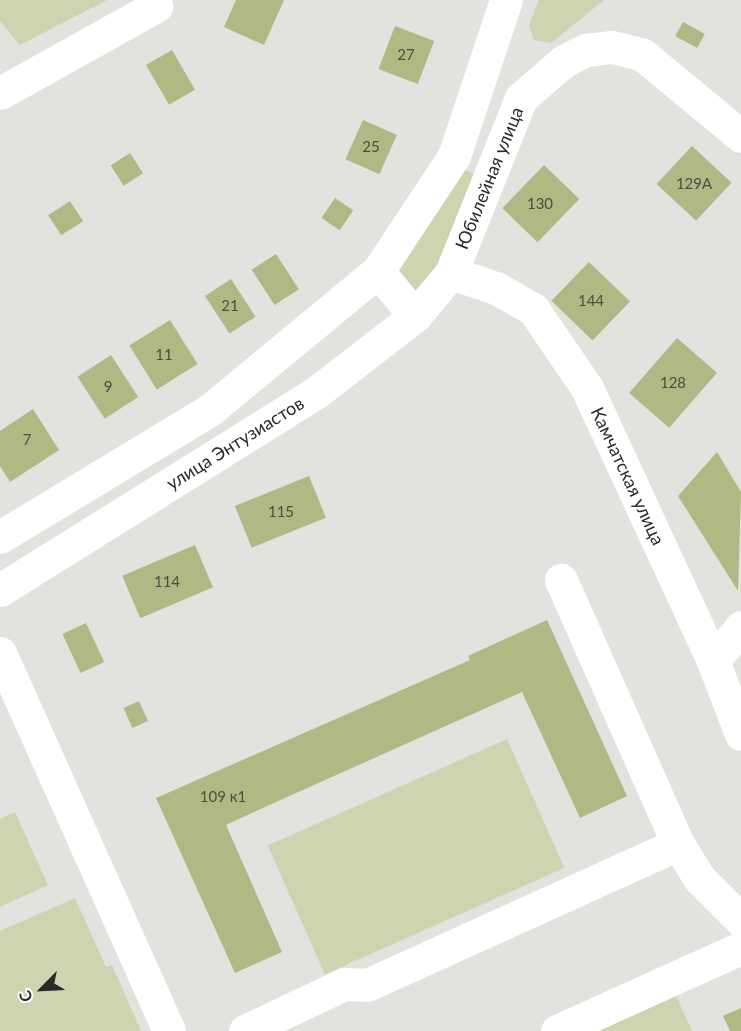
<!DOCTYPE html>
<meta charset="utf-8">
<style>
body{margin:0}
#map{position:relative;width:741px;height:1031px;overflow:hidden;background:#e2e3df;font-family:Lato,sans-serif}
div>[style]{position:absolute}
[style*='--x']{left:calc(var(--x)*1px);top:calc(var(--y)*1px);width:calc(var(--w)*1px);rotate:calc(var(--a)*1deg)}
.green>*{inset:0;background:#cdd4b0;transform-origin:0 0}
.building>*{inset:0;background:#afb983;transform-origin:0 0}
.minor>*{height:33px;margin:-16.5px;padding:0 16.5px;transform-origin:16.5px;border-radius:16.5px;background:#fff}
span{translate:-50% -50%;white-space:nowrap;text-align:center;line-height:1.15;-webkit-text-stroke:5px #fff;paint-order:stroke}
.number-label{font-size:15px;color:#4b4e3f}
.number-label span{-webkit-text-stroke-width:0}
.street-label{font-size:18px;color:#2a2a28}
.north{position:absolute;left:12px;top:959px;width:60px;height:60px;-webkit-text-stroke:4px #fff;paint-order:stroke;rotate:246deg;font-size:16px;font-weight:700;line-height:24px;text-align:center;color:#2a2a28}
.north::after{content:'';display:block;margin:auto;width:21px;height:27px;background:#2a2a28;clip-path:polygon(50% 0,100% 100%,50% 72%,0 100%)}
</style>
<div id="map">
<div class="green">
<i style="clip-path:polygon(0 0,107px 0,20px 45px,0 21px)"></i>
<i style="clip-path:polygon(539px 0,604px 0,551px 43px,534px 40px,529px 25px)"></i>
<i style="clip-path:polygon(465px 170px,478px 175px,445px 258px,418px 303px,391px 267px,455px 173px)"></i>
<i style="left:507px;top:739px;width:141px;height:262px;rotate:66deg"></i>
<i style="clip-path:polygon(15px 812px,48px 885px,0 907px,0 819px)"></i>
<i style="clip-path:polygon(75px 898px,106px 967px,112px 965px,141px 1031px,0 1031px,0 931px)"></i>
<i style="clip-path:polygon(676px 996px,692px 1031px,598px 1031px)"></i>
</div>
<div class="building">
<i style="clip-path:polygon(236px 0,284px 0,264px 45px,224px 27px)"></i>
<i style="left:683px;top:22px;width:25px;height:16px;rotate:29deg"></i>
<i style="left:395px;top:26px;width:42px;height:46px;rotate:21deg"></i>
<i style="left:172px;top:50px;width:46px;height:30px;rotate:60deg"></i>
<i style="left:363px;top:120px;width:37px;height:43px;rotate:24deg"></i>
<i style="left:692px;top:146px;width:54px;height:52px;rotate:43deg"></i>
<i style="left:130px;top:153px;width:24px;height:23px;rotate:57deg"></i>
<i style="left:544px;top:165px;width:49px;height:60px;rotate:44deg"></i>
<i style="left:335px;top:198px;width:22px;height:24px;rotate:34deg"></i>
<i style="left:70px;top:201px;width:24px;height:26px;rotate:57deg"></i>
<i style="left:276px;top:254px;width:42px;height:29px;rotate:57deg"></i>
<i style="left:589px;top:262px;width:57px;height:54px;rotate:44deg"></i>
<i style="left:231px;top:279px;width:45px;height:31px;rotate:57deg"></i>
<i style="left:170px;top:320px;width:52px;height:48px;rotate:58deg"></i>
<i style="left:677px;top:338px;width:53px;height:73px;rotate:41deg"></i>
<i style="left:111px;top:355px;width:50px;height:40px;rotate:57deg"></i>
<i style="clip-path:polygon(33px 409px,59px 450px,10px 482px,0 466px,0 431px)"></i>
<i style="clip-path:polygon(717px 452px,741px 492px,738px 591px,678px 496px)"></i>
<i style="left:309px;top:476px;width:45px;height:80px;rotate:68deg"></i>
<i style="left:195px;top:545px;width:46px;height:79px;rotate:67deg"></i>
<i style="clip-path:polygon(547px 620px,627px 796px,580px 818px,522px 692px,267px 806px,226px 825px,282px 952px,235px 973px,156px 798px,470px 660px,468px 656px)"></i>
<i style="left:86px;top:623px;width:43px;height:26px;rotate:65deg"></i>
<i style="left:139px;top:701px;width:22px;height:17px;rotate:66deg"></i>
<i style="clip-path:polygon(741px 1008px,741px 1031px,730px 1031px,723px 1016px)"></i>
</div>
<div class="minor">
<i style="--x:0;--y:93;--w:179;--a:-29.1"></i>
<i style="--x:378;--y:271;--w:58;--a:50.6"></i>
<i style="--x:451;--y:273;--w:47;--a:18.4"></i>
<i style="--x:496;--y:288;--w:43;--a:29.6"></i>
<i style="--x:533;--y:309;--w:96;--a:55.6"></i>
<i style="--x:587;--y:388;--w:301;--a:65.2"></i>
<i style="--x:713;--y:661;--w:78;--a:69"></i>
<i style="--x:0;--y:537;--w:247;--a:-31.2"></i>
<i style="--x:211;--y:409;--w:217;--a:-39.6"></i>
<i style="--x:378;--y:271;--w:138;--a:-56.5"></i>
<i style="--x:454;--y:156;--w:164;--a:-71.6"></i>
<i style="--x:0;--y:590;--w:375;--a:-32"></i>
<i style="--x:318;--y:391;--w:123;--a:-37.7"></i>
<i style="--x:415;--y:316;--w:56;--a:-50.1"></i>
<i style="--x:451;--y:273;--w:188;--a:-68.2"></i>
<i style="--x:521;--y:98;--w:57;--a:-40.7"></i>
<i style="--x:564;--y:61;--w:25;--a:-27"></i>
<i style="--x:586;--y:50;--w:26;--a:-7"></i>
<i style="--x:612;--y:47;--w:32;--a:14"></i>
<i style="--x:643;--y:55;--w:127;--a:39.6"></i>
<i style="--x:0;--y:653;--w:414;--a:65.9"></i>
<i style="--x:713;--y:661;--w:44;--a:-50.5"></i>
<i style="--x:678;--y:844;--w:40;--a:58"></i>
<i style="--x:699;--y:878;--w:59;--a:45"></i>
<i style="--x:245;--y:1031;--w:110;--a:-25.4"></i>
<i style="--x:344;--y:984;--w:23;--a:2"></i>
<i style="--x:367;--y:985;--w:341;--a:-24.4"></i>
<i style="--x:678;--y:844;--w:289;--a:-113.9"></i>
<i style="--x:557;--y:1031;--w:202;--a:-24.3"></i>
</div>
<div class="number-label">
<span style="left:406px;top:55px">27</span>
<span style="left:371px;top:147px">25</span>
<span style="left:694px;top:184px">129А</span>
<span style="left:540px;top:204px">130</span>
<span style="left:591px;top:301px">144</span>
<span style="left:230px;top:306px">21</span>
<span style="left:164px;top:355px">11</span>
<span style="left:673px;top:383px">128</span>
<span style="left:108px;top:387px">9</span>
<span style="left:27px;top:440px">7</span>
<span style="left:281px;top:512px">115</span>
<span style="left:167px;top:582px">114</span>
<span style="left:223px;top:797px">109 к1</span>
</div>
<div class="street-label">
<span style="left:489px;top:178px;rotate:-68deg">Юбилейная улица</span>
<span style="left:235px;top:443px;rotate:-32deg">улица Энтузиастов</span>
<span style="left:628px;top:476px;rotate:65deg">Камчатская улица</span>
</div>
<div class="north">С</div>
</div>
